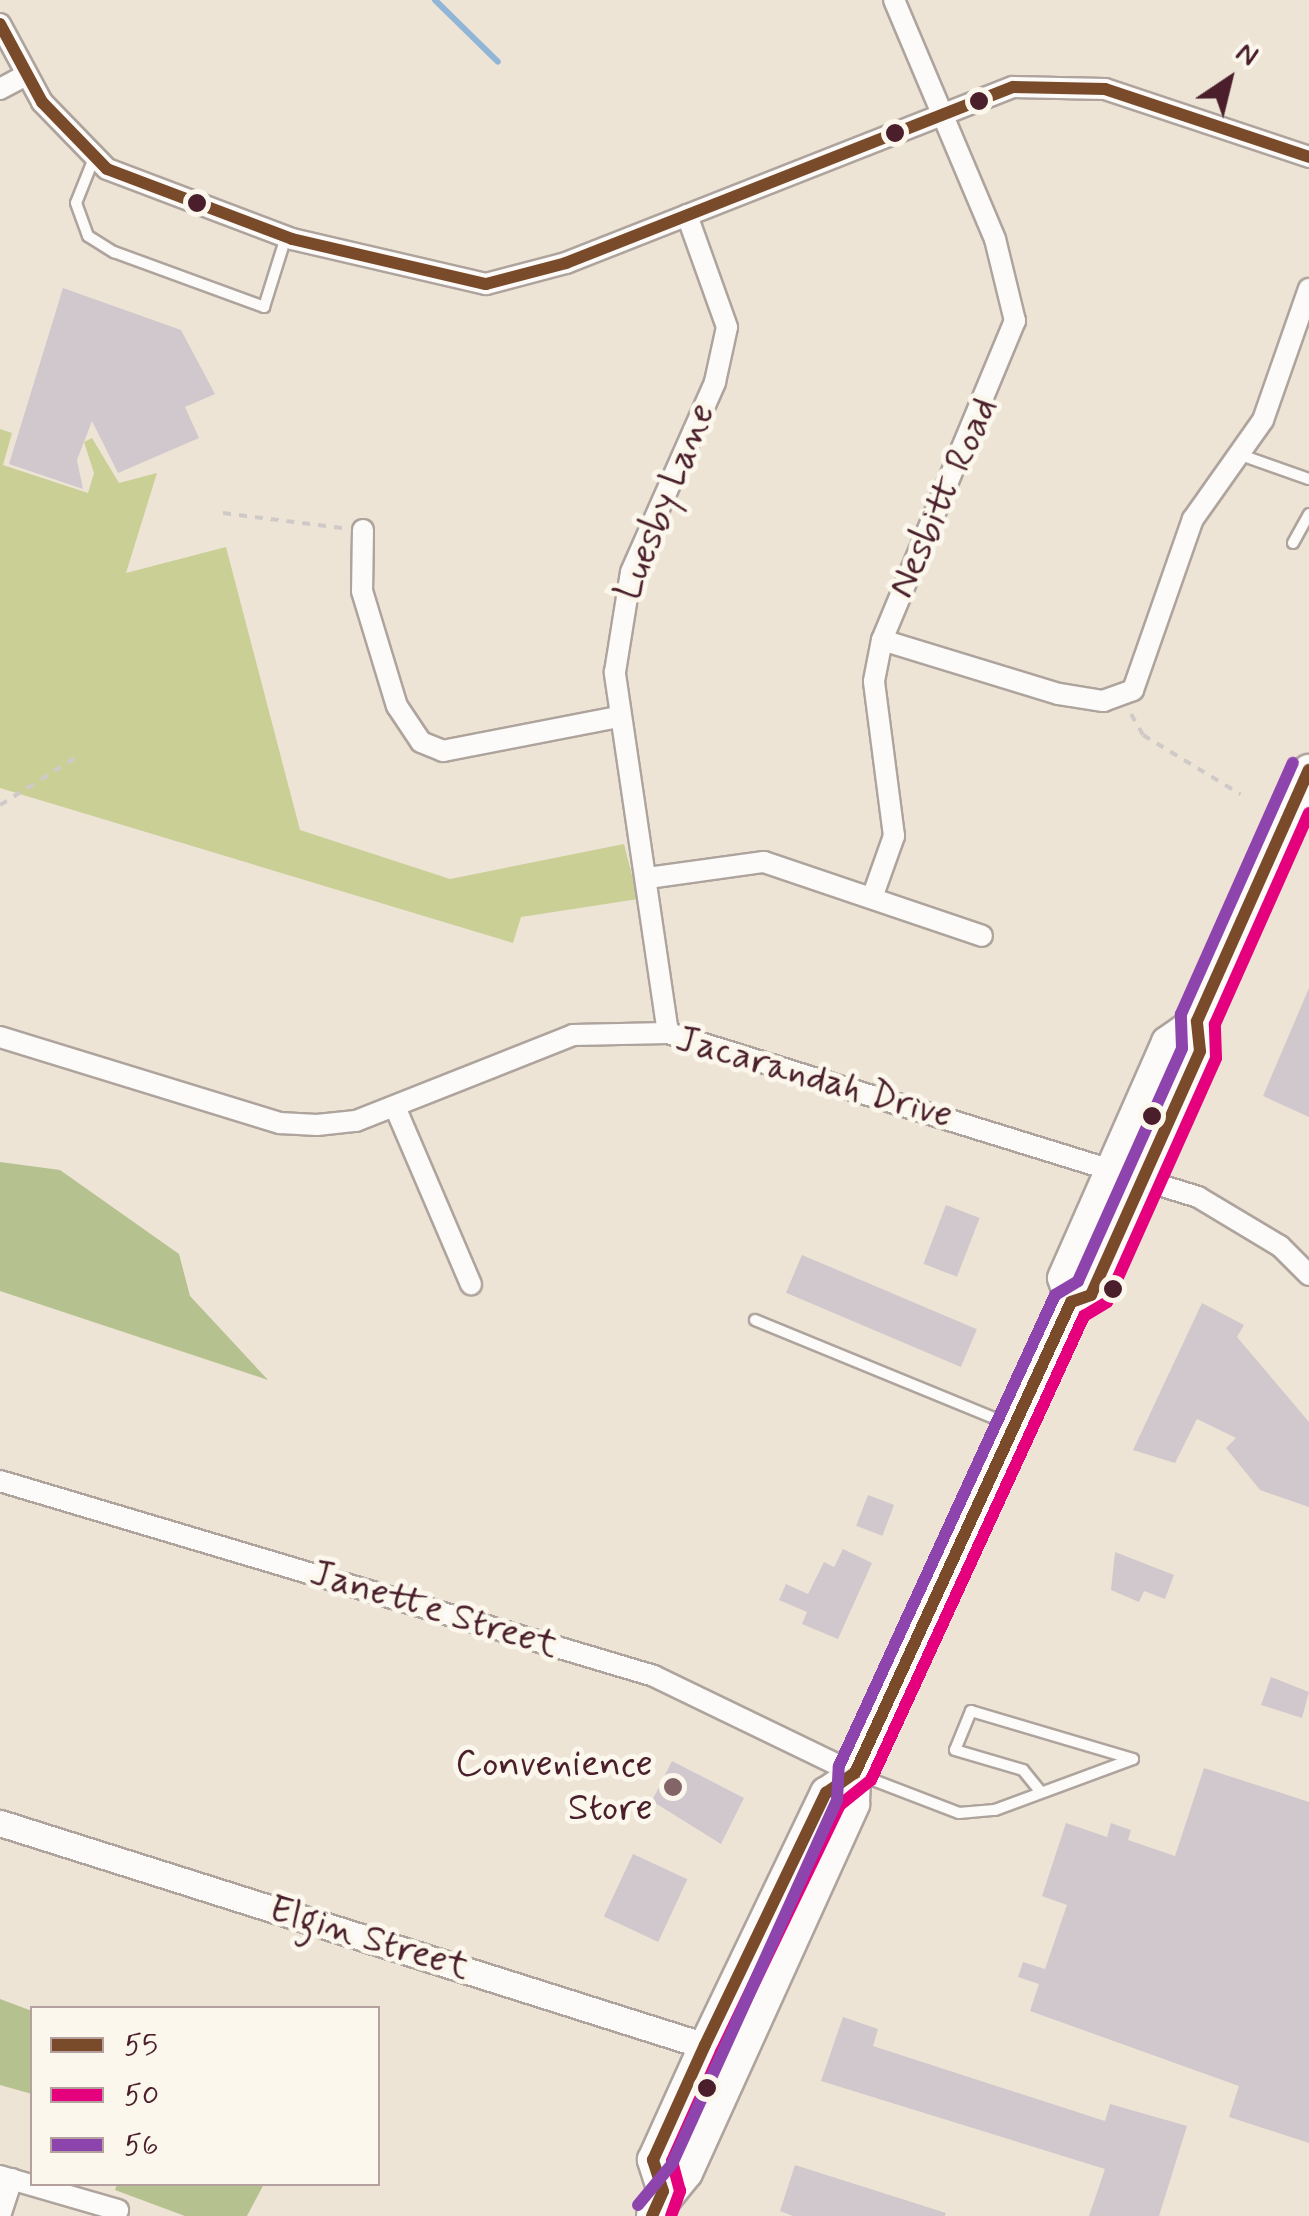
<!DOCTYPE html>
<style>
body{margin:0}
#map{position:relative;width:1309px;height:2216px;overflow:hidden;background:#ede4d6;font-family:Mynerve,sans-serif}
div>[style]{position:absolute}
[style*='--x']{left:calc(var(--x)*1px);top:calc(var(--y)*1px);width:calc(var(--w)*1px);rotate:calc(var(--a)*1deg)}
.green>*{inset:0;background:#c9cf95}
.forest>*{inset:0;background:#b6c190}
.stream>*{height:6px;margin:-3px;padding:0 3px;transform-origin:3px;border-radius:3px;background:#91b5d7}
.building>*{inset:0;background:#d0c8cc;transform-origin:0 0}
.path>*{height:4px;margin-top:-2px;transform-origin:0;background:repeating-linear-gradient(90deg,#cfcac8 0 8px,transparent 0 16px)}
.roads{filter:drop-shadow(2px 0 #aea49d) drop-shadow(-2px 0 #aea49d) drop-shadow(0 2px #aea49d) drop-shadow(0 -2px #aea49d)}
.service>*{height:10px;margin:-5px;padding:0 5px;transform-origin:5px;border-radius:5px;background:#fcfbf9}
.minor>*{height:20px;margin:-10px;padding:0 10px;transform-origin:10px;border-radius:10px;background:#fcfbf9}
.tertiary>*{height:25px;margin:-12.5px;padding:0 12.5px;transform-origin:12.5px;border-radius:12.5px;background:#fcfbf9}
.primary>*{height:30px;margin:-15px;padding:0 15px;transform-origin:15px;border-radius:15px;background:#fcfbf9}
.bus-1>*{height:12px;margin:-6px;padding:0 6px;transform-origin:6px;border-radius:6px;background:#7a4b2a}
.bus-2>*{height:12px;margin:-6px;padding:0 6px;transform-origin:6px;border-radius:6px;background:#e5007d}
.bus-3>*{height:12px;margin:-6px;padding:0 6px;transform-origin:6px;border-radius:6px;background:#8e44ad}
.dots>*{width:28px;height:28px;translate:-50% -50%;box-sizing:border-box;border:5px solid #fbf7ec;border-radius:50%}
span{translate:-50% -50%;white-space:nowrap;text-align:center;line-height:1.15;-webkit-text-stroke:10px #fbf7ec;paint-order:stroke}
.street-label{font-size:38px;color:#4a1f2b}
.poi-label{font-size:38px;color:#4a1f2b}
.right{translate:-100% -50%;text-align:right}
.legend{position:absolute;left:30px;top:2006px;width:350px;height:180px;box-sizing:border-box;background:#fbf7ec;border:2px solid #b4a19f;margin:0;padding:12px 18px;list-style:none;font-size:30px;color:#4a1f2b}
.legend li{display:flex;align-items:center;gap:20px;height:50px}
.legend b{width:50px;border:2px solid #b4a19f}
.north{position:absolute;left:1179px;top:30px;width:100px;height:100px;-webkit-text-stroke:8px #fbf7ec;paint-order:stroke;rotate:35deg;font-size:28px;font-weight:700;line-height:40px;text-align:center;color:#4a1f2b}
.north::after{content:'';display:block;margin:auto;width:35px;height:45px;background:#4a1f2b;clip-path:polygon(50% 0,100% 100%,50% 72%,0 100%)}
</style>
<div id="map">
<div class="green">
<i style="clip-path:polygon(0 429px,12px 433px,3px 465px,88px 493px,94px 473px,84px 442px,92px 438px,119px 483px,157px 473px,126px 573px,226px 547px,300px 830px,450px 879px,624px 844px,638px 899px,521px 917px,513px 943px,0 788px)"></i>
</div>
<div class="forest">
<i style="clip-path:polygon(0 1162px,60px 1170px,179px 1254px,190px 1296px,268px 1380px,0 1291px)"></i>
<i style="clip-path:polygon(0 1999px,32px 2011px,32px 2094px,0 2085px)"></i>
<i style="clip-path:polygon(117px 2184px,264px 2184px,247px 2216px,185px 2216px,115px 2190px)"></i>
</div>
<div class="stream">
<i style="--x:435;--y:0;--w:88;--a:44.5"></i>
</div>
<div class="building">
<i style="clip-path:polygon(63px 288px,181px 330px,215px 394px,185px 407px,199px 438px,118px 473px,92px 421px,77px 460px,83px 489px,9px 464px)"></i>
<i style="clip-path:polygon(1309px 988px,1309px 1117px,1263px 1096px)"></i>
<i style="left:946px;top:1205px;width:36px;height:63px;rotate:21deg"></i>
<i style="left:802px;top:1255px;width:190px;height:41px;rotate:23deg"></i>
<i style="clip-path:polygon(1202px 1303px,1244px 1325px,1237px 1337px,1309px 1422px,1309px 1507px,1260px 1490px,1226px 1448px,1236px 1438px,1197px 1419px,1175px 1463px,1133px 1450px)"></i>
<i style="left:868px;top:1495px;width:28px;height:33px;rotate:21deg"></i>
<i style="clip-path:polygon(843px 1549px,872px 1563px,838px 1639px,802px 1624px,807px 1612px,779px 1600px,786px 1584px,808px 1594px,824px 1562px,834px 1567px)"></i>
<i style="clip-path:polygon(1115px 1552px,1174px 1575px,1165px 1599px,1144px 1591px,1139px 1602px,1111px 1590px)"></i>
<i style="clip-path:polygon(1271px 1677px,1309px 1692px,1302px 1718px,1261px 1705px)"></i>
<i style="clip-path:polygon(672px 1761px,744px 1798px,721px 1844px,652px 1801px)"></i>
<i style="clip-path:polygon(1204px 1768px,1309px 1802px,1309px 2143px,1229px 2117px,1239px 2086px,1030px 2011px,1039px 1984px,1018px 1977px,1023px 1962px,1045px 1969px,1067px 1905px,1042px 1896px,1066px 1823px,1107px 1837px,1111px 1823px,1131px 1830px,1128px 1840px,1175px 1856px)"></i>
<i style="left:633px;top:1854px;width:60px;height:69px;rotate:25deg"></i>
<i style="clip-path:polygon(843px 2017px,878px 2029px,873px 2046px,1105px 2121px,1110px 2104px,1187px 2126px,1159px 2216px,1089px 2216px,1105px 2169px,821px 2081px)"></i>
<i style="clip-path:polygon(795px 2165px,946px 2213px,945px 2216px,793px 2216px,780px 2211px)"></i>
</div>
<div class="path">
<i style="--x:223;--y:513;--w:120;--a:7.2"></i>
<i style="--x:1131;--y:714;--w:24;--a:60"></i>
<i style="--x:1143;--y:735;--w:114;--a:31.3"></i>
<i style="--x:0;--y:805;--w:94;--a:-32"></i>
</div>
<div class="roads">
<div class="service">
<i style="--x:94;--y:158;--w:48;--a:111.8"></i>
<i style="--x:76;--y:203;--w:35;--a:70"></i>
<i style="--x:88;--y:236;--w:31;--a:32"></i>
<i style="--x:114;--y:252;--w:160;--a:20.1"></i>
<i style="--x:264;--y:307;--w:73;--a:-72.6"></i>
<i style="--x:1238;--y:454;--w:75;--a:19.4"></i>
<i style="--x:1293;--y:543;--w:33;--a:-61"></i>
<i style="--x:755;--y:1320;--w:274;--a:22.3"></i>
<i style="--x:860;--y:1775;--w:106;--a:21"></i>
<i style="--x:959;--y:1813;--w:36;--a:-5"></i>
<i style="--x:995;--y:1810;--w:147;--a:-20.3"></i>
<i style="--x:1133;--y:1759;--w:169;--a:-163.5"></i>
<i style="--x:971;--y:1711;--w:42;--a:112.3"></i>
<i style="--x:955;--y:1750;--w:71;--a:16.4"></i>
<i style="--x:1023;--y:1770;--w:28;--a:51"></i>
</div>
<div class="minor">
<i style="--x:0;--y:24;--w:89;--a:61.7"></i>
<i style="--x:42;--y:102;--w:93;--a:45.9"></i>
<i style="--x:107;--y:169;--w:198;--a:20.7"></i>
<i style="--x:292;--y:239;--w:199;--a:13.1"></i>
<i style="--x:486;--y:284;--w:83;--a:-14.7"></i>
<i style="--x:566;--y:263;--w:480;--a:-21.5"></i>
<i style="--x:1013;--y:87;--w:92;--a:1.2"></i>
<i style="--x:1105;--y:89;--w:215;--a:18.4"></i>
<i style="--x:0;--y:89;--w:30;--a:-28"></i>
<i style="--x:363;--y:530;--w:61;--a:90.9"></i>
<i style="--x:362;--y:591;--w:120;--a:73.1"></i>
<i style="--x:397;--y:706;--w:43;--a:56.3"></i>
<i style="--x:421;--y:742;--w:24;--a:22"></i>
<i style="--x:443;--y:751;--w:178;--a:-11"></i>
<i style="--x:882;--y:640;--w:185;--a:17"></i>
<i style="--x:1059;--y:694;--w:45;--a:9"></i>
<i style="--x:1103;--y:701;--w:32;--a:-20"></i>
<i style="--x:1133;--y:690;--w:181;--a:-70.7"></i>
<i style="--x:1193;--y:519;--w:121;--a:-54.7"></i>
<i style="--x:1263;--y:420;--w:139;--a:-70.7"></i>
<i style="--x:648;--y:878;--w:117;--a:-7.9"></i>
<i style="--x:764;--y:862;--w:230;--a:18.7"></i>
<i style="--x:873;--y:895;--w:63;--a:-70.4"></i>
<i style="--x:894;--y:836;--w:156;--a:-97.4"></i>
<i style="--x:874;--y:681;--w:42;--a:-79"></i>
<i style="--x:882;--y:640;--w:346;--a:-67.4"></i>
<i style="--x:1015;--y:321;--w:84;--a:-103.7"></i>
<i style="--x:995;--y:239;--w:259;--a:-112.9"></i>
<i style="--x:668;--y:1033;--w:365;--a:-98.4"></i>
<i style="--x:615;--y:672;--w:101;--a:-80.9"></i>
<i style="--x:631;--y:572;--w:208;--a:-66.1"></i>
<i style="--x:715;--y:382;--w:56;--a:-77.7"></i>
<i style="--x:727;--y:327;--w:119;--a:-109.7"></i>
<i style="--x:0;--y:1037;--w:293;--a:17.1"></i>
<i style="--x:280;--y:1123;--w:37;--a:3"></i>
<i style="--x:317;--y:1125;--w:39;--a:-6"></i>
<i style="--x:356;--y:1121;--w:233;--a:-21.6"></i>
<i style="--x:573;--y:1035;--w:95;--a:-1.2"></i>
<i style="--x:668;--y:1033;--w:555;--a:17.19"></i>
<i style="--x:1198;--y:1197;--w:96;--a:30.9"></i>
<i style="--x:1280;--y:1246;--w:41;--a:45"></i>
<i style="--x:395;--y:1107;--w:193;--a:66.8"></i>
<i style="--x:0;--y:1481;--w:682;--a:16.6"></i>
<i style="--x:654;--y:1676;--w:223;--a:25.8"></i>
<i style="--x:0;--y:2176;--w:123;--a:16.1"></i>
<i style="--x:0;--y:2216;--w:39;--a:-72"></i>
</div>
<div class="tertiary">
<i style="--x:0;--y:1823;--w:773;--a:17.54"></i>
</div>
<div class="primary">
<i style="--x:1071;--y:1302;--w:21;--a:-19"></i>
<i style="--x:1091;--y:1295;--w:128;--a:-66"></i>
<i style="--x:1143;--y:1178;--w:139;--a:-65.8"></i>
<i style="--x:1200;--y:1051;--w:30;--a:-96"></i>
<i style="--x:1197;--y:1021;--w:275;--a:-66"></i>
<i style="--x:663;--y:2191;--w:33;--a:-108"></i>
<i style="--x:653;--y:2160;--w:126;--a:-65.7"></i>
<i style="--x:705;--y:2045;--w:280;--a:-64.4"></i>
<i style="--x:826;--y:1793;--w:35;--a:-35"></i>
<i style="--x:652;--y:2216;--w:55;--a:-50.9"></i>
<i style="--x:687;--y:2173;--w:405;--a:-65.6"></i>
<i style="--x:854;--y:1804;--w:31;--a:-88"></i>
<i style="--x:855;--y:1773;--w:518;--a:-65.36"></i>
<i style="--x:1071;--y:1302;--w:25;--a:-108"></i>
<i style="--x:1063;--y:1278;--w:258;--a:-66.2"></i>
<i style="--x:1167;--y:1042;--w:37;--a:-35"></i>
</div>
</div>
<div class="bus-1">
<i style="--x:0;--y:24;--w:89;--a:61.7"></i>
<i style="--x:42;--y:102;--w:93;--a:45.9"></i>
<i style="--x:107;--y:169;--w:198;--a:20.7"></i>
<i style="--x:292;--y:239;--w:199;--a:13.1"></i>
<i style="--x:486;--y:284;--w:83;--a:-14.7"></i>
<i style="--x:566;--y:263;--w:480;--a:-21.5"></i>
<i style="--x:1013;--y:87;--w:92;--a:1.2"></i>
<i style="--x:1105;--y:89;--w:215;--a:18.4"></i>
<i style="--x:652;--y:2216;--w:27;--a:-66"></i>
<i style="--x:663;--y:2191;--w:33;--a:-108"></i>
<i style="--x:653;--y:2160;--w:126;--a:-65.7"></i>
<i style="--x:705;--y:2045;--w:280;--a:-64.4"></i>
<i style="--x:826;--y:1793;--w:35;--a:-35"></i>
<i style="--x:855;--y:1773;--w:518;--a:-65.36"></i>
<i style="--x:1071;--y:1302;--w:21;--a:-19"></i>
<i style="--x:1091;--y:1295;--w:267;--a:-65.9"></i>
<i style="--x:1200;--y:1051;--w:30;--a:-96"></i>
<i style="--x:1197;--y:1021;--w:275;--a:-66"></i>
</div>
<div class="bus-2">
<i style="--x:671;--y:2216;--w:27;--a:-70"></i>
<i style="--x:680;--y:2191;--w:31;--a:-105"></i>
<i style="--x:672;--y:2161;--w:120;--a:-65.8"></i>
<i style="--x:721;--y:2052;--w:274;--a:-64.3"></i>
<i style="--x:840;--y:1805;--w:40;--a:-39"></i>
<i style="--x:871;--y:1780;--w:511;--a:-65.34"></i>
<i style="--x:1084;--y:1316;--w:27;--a:-31"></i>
<i style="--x:1107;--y:1302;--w:267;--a:-65.9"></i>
<i style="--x:1216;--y:1058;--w:34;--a:-92"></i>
<i style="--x:1215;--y:1024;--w:231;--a:-66"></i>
</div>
<div class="bus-3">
<i style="--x:638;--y:2205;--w:53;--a:-50.3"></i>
<i style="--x:672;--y:2164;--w:400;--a:-65.6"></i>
<i style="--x:837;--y:1800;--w:34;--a:-87"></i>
<i style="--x:839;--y:1766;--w:518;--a:-65.36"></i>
<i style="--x:1055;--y:1295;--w:27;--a:-31"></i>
<i style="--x:1078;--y:1281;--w:255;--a:-65.9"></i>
<i style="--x:1182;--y:1048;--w:34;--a:-92"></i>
<i style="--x:1181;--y:1014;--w:275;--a:-66"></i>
</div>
<div class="dots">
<i style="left:979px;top:101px;background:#4a1f2b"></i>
<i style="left:895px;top:133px;background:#4a1f2b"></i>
<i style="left:197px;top:203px;background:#4a1f2b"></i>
<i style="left:1152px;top:1116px;background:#4a1f2b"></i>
<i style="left:1113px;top:1289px;background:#4a1f2b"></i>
<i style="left:673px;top:1787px;background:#836467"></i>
<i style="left:707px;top:2088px;background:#4a1f2b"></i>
</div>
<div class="street-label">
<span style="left:944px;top:498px;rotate:-66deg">Nesbitt Road</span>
<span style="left:666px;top:502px;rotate:-68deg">Luesby Lane</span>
<span style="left:814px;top:1078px;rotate:16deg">Jacarandah Drive</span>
<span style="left:434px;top:1610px;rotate:17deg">Janette Street</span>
<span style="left:369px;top:1939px;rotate:17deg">Elgin Street</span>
</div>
<div class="poi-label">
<span class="right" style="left:653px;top:1787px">Convenience<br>Store</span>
</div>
<ul class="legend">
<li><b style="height:12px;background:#7a4b2a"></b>55</li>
<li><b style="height:12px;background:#e5007d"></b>50</li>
<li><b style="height:12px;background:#8e44ad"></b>56</li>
</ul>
<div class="north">N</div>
</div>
